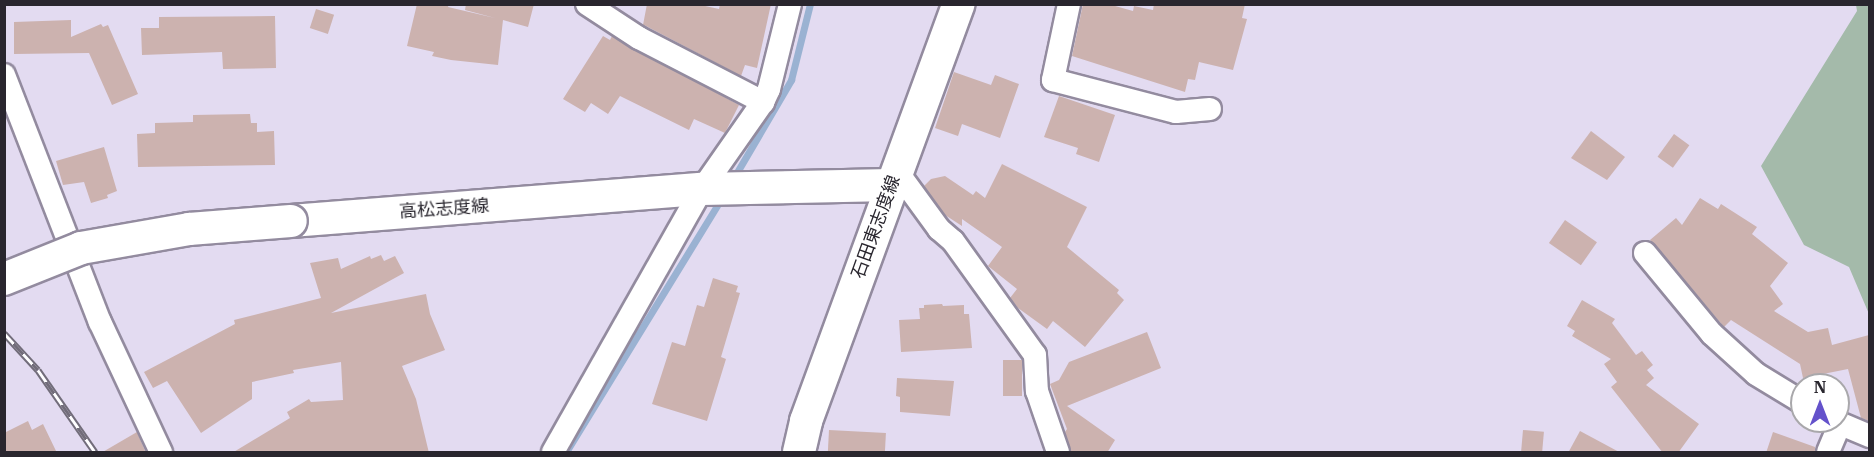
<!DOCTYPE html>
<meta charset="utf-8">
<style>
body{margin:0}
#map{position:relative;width:1874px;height:457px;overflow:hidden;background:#e3dbf1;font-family:"IBM Plex Serif","Noto Sans JP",serif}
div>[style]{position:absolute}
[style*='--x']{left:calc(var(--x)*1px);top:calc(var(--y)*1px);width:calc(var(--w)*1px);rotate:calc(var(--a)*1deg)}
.green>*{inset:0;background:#a4baaa}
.stream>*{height:7px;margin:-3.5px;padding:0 3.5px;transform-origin:3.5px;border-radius:3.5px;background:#9ab2d2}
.building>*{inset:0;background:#ccb2af;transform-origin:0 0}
.roads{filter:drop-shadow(2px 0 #938b9f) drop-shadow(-2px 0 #938b9f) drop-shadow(0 2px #938b9f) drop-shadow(0 -2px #938b9f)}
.street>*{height:22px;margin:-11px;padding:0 11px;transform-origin:11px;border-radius:11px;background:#fff}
.secondary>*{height:32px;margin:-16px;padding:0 16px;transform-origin:16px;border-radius:16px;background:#fff}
.rail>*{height:7px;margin-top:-3.5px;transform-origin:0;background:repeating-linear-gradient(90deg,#fff 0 14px,#726d7a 0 28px);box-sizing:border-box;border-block:2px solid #726d7a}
.bridges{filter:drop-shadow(2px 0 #938b9f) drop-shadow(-2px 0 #938b9f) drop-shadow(0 2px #938b9f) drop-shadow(0 -2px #938b9f)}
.secondary-bridge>*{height:32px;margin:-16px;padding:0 16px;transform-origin:16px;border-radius:16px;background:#fff}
span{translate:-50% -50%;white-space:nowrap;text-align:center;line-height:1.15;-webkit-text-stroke:4.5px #fff;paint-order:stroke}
.street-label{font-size:18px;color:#29262e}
.frame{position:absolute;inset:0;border:6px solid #29262e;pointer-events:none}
.north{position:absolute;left:1790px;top:373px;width:60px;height:60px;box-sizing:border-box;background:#fff;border:2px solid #a9a8ab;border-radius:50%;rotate:0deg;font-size:16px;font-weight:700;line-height:24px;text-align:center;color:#29262e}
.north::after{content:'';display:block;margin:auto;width:21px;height:27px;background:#6452cb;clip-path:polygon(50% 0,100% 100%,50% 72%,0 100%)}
</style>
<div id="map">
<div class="green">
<i style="clip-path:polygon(1856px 5px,1870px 5px,1869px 314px,1849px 267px,1804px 245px,1761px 166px,1857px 11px)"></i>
</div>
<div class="stream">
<i style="--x:733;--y:179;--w:115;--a:-59.6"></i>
<i style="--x:791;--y:80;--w:78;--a:-76"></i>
<i style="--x:566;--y:452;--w:297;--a:-58.5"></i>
</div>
<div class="building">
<i style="clip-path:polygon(417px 4px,449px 4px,448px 7px,495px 18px,465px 10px,466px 4px,534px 4px,528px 27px,503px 20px,498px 65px,451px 60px,432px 56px,434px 52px,407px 46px)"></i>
<i style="clip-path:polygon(647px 4px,696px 4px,719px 9px,720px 4px,771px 4px,757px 68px,745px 65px,741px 76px,646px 26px,643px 25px)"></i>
<i style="clip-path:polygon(1083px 4px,1108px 4px,1133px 11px,1134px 6px,1153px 10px,1154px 4px,1245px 4px,1242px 18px,1247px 19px,1233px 70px,1199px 62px,1195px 80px,1188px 79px,1185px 92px,1072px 56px)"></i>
<i style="left:316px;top:9px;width:19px;height:20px;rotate:18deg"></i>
<i style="clip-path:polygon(275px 16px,276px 68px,223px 69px,222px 52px,142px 55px,141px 28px,159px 28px,159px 17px)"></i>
<i style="clip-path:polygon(71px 20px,71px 37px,101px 24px,103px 27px,108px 25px,138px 94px,112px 105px,89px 53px,14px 54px,14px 22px)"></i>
<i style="clip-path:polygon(603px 36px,610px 40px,612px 36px,739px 105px,725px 133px,694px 119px,689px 130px,620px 96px,608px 114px,591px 103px,585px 112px,563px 99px)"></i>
<i style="clip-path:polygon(954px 72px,991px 85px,995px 75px,1019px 84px,1000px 138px,962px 124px,958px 136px,935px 128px)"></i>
<i style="clip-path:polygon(1059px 96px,1115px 115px,1099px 162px,1076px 154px,1078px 148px,1044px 137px)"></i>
<i style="clip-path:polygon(250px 114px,251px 123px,257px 123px,257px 132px,274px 131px,275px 165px,138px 167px,137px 134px,155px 133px,155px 123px,193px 122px,193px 115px)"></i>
<i style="clip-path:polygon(1591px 131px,1625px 157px,1607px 180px,1571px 158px)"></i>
<i style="left:1674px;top:134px;width:19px;height:28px;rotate:36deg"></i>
<i style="clip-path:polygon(104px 147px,117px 191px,107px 195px,108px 198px,91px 203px,84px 182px,63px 185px,56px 161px)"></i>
<i style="clip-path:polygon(1002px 164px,1087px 207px,1067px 247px,1119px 290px,1117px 293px,1124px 300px,1085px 347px,1053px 321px,1047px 329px,1018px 308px,1010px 298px,1017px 289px,988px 266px,1002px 247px,962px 219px,962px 226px,945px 215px,924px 186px,931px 179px,945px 176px,973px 195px,976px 191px,985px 198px)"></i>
<i style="clip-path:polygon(1700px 198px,1718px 209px,1721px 204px,1757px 227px,1752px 234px,1788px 263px,1770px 286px,1783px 304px,1774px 311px,1808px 332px,1828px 328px,1832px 345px,1869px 335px,1869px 421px,1861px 418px,1848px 369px,1803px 378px,1800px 364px,1731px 320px,1724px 327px,1650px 240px,1676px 218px,1682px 225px)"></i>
<i style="left:1565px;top:220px;width:39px;height:28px;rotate:35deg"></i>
<i style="clip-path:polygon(381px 255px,384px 261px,395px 256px,404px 273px,331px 313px,426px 294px,430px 314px,445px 350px,402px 366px,416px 399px,429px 453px,232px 453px,290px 418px,287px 412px,309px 399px,311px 402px,343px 400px,341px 362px,293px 370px,294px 373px,252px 382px,252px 399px,201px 433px,167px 381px,153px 388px,144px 372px,235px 324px,234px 320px,321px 298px,310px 263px,338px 258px,341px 269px,370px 256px,371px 259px)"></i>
<i style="clip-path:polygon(713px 278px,738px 286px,736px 292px,740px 293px,721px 357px,726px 359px,707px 421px,652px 404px,672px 342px,685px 346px,697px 305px,704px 307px)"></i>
<i style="clip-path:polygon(1582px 300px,1615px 319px,1612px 323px,1636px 355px,1642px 351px,1653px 365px,1647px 370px,1654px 378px,1646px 385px,1699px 424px,1678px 453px,1663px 453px,1611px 387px,1617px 382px,1604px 364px,1611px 359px,1572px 336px,1575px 331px,1567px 326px)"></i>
<i style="clip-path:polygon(942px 304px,943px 306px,964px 305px,964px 314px,969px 314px,972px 348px,901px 352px,899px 320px,920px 319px,919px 308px,924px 308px,924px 305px)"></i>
<i style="clip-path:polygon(1147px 332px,1161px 368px,1067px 406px,1115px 440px,1107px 453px,1071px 453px,1065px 432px,1067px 429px,1050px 384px,1059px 380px,1069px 362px)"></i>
<i style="left:1003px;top:360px;width:19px;height:36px"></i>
<i style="clip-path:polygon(897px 378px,954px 381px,950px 416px,900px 412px,900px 397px,896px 396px)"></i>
<i style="clip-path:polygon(28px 421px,32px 430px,43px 424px,57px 453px,4px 453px,4px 433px)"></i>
<i style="left:829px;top:430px;width:57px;height:23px;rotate:3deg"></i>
<i style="left:1523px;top:430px;width:21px;height:23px;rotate:5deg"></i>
<i style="clip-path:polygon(1580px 431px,1621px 453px,1568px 453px)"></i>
<i style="clip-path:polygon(137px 432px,146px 453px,101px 453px)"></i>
<i style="clip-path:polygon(1773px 432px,1815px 447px,1815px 453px,1766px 453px)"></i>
</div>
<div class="roads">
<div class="street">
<i style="--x:587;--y:4;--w:62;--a:33.2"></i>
<i style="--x:639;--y:38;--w:140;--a:27.3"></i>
<i style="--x:1069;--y:4;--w:78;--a:101.9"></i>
<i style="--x:1053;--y:80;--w:127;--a:14.6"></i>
<i style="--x:1176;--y:112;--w:34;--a:-5"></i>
<i style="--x:4;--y:75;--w:265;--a:68.8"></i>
<i style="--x:100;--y:322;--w:144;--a:64.9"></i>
<i style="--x:896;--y:170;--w:73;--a:53.9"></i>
<i style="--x:939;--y:229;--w:18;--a:41"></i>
<i style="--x:953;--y:241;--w:140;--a:54.3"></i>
<i style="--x:1035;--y:355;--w:36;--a:87"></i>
<i style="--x:1037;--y:391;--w:65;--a:71"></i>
<i style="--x:1645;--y:253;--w:105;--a:50.4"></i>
<i style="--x:1712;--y:334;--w:59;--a:42.3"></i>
<i style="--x:1756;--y:374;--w:54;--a:31.3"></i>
<i style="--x:1834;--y:421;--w:39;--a:23"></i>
<i style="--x:553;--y:452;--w:302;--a:-60.5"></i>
<i style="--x:702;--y:189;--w:106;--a:-55"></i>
<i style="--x:763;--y:102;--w:14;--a:-65"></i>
<i style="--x:769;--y:89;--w:88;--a:-76.1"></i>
<i style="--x:1828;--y:452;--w:30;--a:-67"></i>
</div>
<div class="secondary">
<i style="--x:291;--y:221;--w:412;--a:-4.5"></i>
<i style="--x:702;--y:189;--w:189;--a:-1.2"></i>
<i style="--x:799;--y:452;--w:32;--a:-77"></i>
<i style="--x:806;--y:421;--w:444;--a:-69.9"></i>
</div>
</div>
<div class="rail">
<i style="--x:4;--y:333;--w:50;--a:47.4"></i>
<i style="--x:38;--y:370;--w:100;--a:55.2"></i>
</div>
<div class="bridges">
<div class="secondary-bridge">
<i style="--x:4;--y:279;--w:83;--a:-21.9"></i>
<i style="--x:81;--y:248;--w:110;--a:-10"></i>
<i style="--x:189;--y:229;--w:102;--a:-4.5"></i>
</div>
</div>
<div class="street-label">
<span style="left:444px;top:209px;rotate:-4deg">高松志度線</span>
<span style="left:876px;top:227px;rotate:-70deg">石田東志度線</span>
</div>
<div class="frame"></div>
<div class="north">N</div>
</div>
